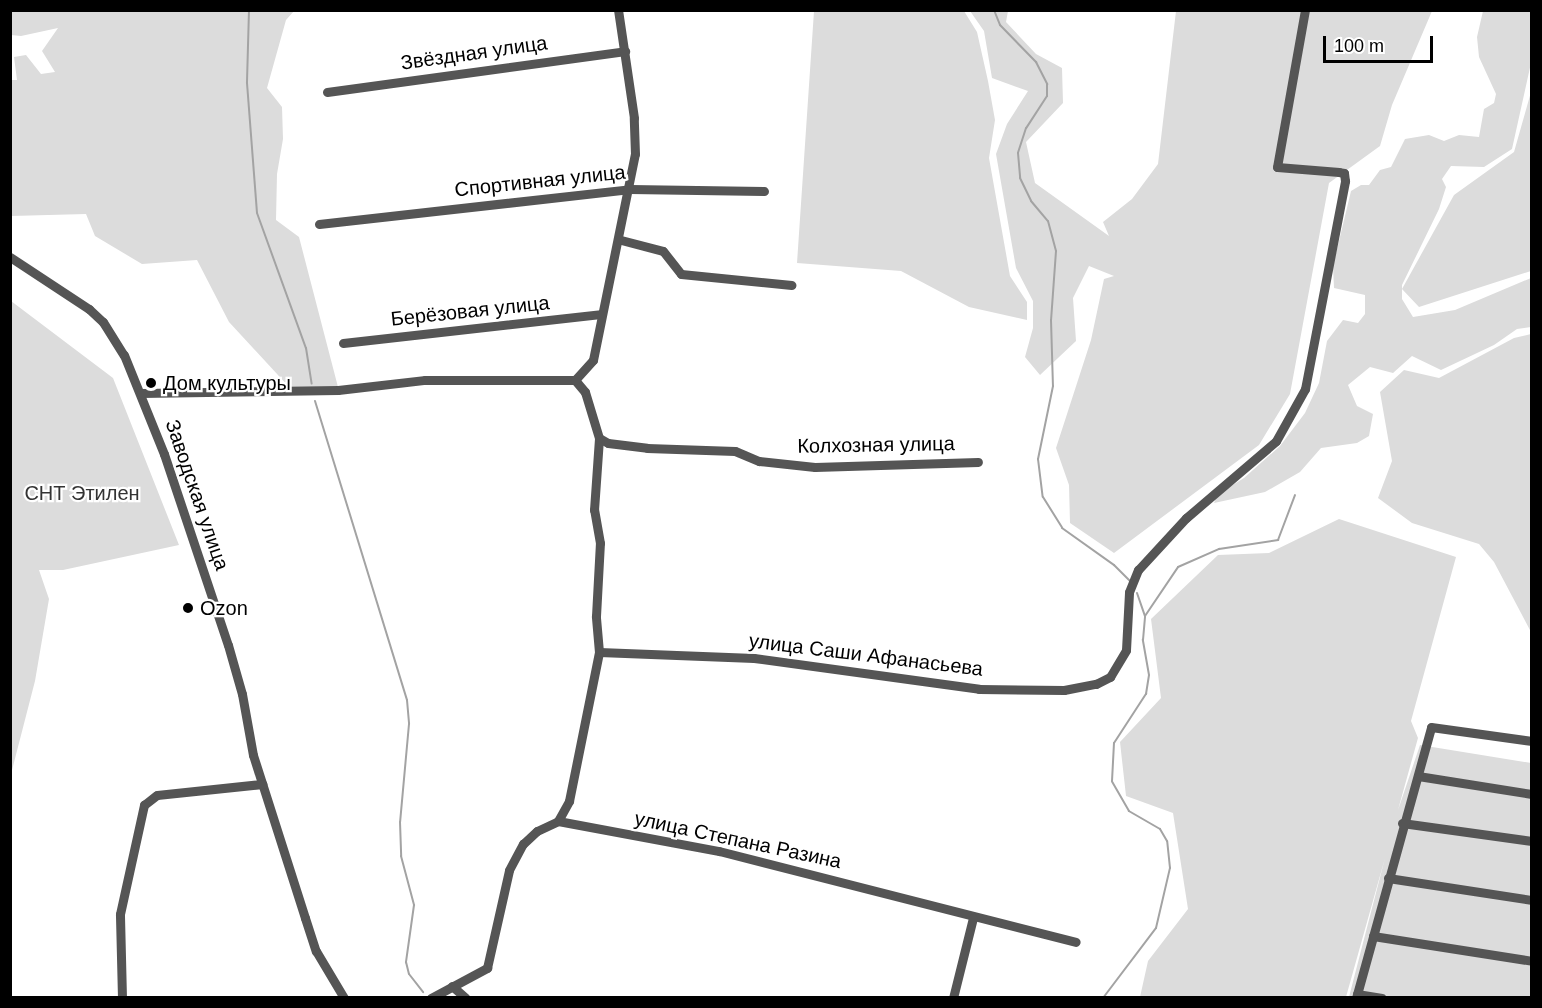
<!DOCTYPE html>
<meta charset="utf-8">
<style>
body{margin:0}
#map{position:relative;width:1542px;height:1008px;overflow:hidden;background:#fff;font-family:Arial,sans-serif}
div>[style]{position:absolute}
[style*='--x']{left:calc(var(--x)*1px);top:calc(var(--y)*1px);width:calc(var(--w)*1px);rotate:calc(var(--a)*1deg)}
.green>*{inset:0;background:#dcdcdc}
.stream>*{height:2px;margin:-1px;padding:0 1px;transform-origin:1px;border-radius:1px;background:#a3a3a3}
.minor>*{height:9px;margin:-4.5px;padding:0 4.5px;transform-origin:4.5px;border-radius:4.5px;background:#555}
.dots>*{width:16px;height:16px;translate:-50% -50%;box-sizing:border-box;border:3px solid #fff;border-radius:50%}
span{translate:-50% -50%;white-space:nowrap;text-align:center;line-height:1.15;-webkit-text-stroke:4.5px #fff;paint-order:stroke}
.street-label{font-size:20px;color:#000}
.poi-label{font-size:20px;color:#000}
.left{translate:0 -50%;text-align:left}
.park-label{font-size:20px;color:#333}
.frame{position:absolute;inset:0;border:12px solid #000;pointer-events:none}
.scale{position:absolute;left:1323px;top:36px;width:110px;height:27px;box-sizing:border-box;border:3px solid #000;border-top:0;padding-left:8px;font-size:18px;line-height:21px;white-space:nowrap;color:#000;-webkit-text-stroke:4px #fff;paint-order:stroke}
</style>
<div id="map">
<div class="green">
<i style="clip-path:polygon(11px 11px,294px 11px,286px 20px,267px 88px,282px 107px,283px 139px,277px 174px,276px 220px,299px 237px,338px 387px,289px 387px,229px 322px,197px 260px,142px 264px,95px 236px,86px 214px,11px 216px,10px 80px,17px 80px,14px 57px,26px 55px,41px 74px,55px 72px,42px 51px,58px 28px,21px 36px,11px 35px)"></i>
<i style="clip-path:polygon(814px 11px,964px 11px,977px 32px,988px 81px,995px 120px,989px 158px,1010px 276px,1027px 302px,1027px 320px,969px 307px,901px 271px,797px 263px)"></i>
<i style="clip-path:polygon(970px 11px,1008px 11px,1006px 22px,1036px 54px,1062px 68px,1063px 103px,1026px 142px,1035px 183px,1109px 236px,1103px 222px,1132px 199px,1158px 164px,1176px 11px,1432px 11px,1392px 105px,1380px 146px,1329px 183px,1290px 394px,1259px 445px,1114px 553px,1070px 523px,1069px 485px,1056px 448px,1091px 340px,1104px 279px,1114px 276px,1089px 266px,1073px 298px,1076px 341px,1040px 375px,1025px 357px,1033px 328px,1033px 301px,1016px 268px,996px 154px,1007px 124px,1028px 91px,992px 78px,984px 31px)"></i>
<i style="clip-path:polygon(1483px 11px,1531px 11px,1531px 63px,1512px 149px,1484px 167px,1451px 166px,1442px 179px,1446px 187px,1439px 209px,1402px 285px,1402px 299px,1413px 317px,1455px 310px,1531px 278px,1531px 327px,1517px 329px,1494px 345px,1441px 370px,1412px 356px,1393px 373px,1370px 367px,1348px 385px,1357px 406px,1373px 414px,1369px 436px,1357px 443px,1321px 448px,1300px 472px,1265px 492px,1214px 503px,1218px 494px,1244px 478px,1280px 446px,1305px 413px,1319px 383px,1327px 341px,1343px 320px,1358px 323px,1365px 314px,1365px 295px,1334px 288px,1333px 266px,1351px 191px,1361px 185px,1369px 185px,1380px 170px,1391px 167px,1405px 139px,1429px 135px,1444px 141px,1459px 135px,1479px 137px,1484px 109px,1494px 103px,1496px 94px,1479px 57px,1477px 37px)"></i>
<i style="clip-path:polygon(1531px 92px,1531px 271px,1419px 307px,1402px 289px,1454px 195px,1514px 152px)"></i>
<i style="clip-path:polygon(11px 301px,113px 378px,179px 545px,63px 570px,39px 570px,49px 599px,35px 681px,11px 774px)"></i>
<i style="clip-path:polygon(1531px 334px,1532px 334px,1531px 632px,1494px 562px,1479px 544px,1412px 523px,1378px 498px,1392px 461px,1380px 392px,1404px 370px,1439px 378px,1514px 338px)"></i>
<i style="clip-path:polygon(1339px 519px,1456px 557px,1411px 721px,1418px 738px,1398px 810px,1420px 745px,1531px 763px,1531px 997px,1349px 997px,1385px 858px,1346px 997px,1140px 997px,1148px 961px,1188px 909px,1173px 813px,1126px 796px,1120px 742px,1161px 698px,1151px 619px,1218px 555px,1269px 553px)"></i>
</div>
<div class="stream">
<i style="--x:249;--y:10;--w:73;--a:91.6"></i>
<i style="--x:247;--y:83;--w:130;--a:85.6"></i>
<i style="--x:257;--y:213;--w:144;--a:70.1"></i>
<i style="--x:306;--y:348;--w:36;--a:81"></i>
<i style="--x:994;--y:10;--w:16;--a:68"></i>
<i style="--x:1000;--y:25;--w:52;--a:45.8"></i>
<i style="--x:1036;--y:62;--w:25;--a:63"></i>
<i style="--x:1047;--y:84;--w:12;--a:90"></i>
<i style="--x:1047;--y:96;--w:38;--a:123"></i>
<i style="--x:1026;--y:128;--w:26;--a:108"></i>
<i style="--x:1018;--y:153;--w:25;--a:85"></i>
<i style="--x:1020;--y:178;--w:25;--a:64"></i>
<i style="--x:1031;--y:201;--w:26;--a:50"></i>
<i style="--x:1048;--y:221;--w:31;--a:75"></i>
<i style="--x:1056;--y:251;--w:69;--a:94.1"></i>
<i style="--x:1051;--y:320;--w:66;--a:88.3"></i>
<i style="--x:1053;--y:386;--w:75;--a:101.6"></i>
<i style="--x:1038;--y:459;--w:38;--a:83"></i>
<i style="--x:1043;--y:497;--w:36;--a:58"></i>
<i style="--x:1062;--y:528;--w:64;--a:35.4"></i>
<i style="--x:1114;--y:565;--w:23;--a:45"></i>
<i style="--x:315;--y:401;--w:313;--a:72.9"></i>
<i style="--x:407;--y:700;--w:24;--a:85"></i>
<i style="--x:409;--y:724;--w:98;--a:95.2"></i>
<i style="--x:400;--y:822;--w:34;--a:88"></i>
<i style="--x:401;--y:856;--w:51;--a:75.1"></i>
<i style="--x:414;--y:905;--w:58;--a:98"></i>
<i style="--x:406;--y:962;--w:12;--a:76"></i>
<i style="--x:409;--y:974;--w:23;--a:52"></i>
<i style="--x:1137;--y:593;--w:24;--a:71"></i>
<i style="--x:1103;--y:998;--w:88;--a:-52.9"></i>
<i style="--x:1156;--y:928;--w:62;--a:-76.9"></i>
<i style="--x:1170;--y:868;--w:27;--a:-96"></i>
<i style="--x:1167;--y:841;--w:14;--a:-120"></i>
<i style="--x:1160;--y:829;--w:36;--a:-150"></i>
<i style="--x:1129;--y:811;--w:34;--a:-120"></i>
<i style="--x:1112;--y:781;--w:38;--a:-87"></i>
<i style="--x:1114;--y:743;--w:59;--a:-56.9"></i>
<i style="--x:1146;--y:694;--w:19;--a:-81"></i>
<i style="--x:1149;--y:675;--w:36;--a:-100"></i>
<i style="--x:1143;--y:640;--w:24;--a:-85"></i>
<i style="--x:1145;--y:616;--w:59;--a:-56"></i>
<i style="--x:1178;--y:567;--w:45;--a:-23.7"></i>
<i style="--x:1219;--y:549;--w:60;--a:-8.7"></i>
<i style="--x:1278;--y:540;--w:48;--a:-69.3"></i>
</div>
<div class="minor">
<i style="--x:327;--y:92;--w:301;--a:-7.8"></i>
<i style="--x:319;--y:224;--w:313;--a:-6.4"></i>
<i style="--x:630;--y:189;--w:134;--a:0.9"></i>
<i style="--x:621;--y:240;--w:43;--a:14.7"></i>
<i style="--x:663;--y:251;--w:29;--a:52"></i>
<i style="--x:681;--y:274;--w:111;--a:5.7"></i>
<i style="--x:10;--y:257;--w:95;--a:33.4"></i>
<i style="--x:89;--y:309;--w:19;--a:43"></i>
<i style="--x:103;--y:322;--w:39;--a:58"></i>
<i style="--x:124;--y:355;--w:107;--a:68"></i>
<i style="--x:164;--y:454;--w:201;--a:71.5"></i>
<i style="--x:228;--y:645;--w:51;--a:74.1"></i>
<i style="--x:242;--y:694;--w:62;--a:79.8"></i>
<i style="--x:253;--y:755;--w:171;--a:72.3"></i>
<i style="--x:305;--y:918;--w:35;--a:72"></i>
<i style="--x:316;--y:951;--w:55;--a:59.2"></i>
<i style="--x:343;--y:343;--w:259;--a:-6.4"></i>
<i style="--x:141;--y:393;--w:197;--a:-0.9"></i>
<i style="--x:338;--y:390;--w:88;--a:-6.6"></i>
<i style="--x:425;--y:380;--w:150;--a:0"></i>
<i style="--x:599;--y:438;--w:10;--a:29"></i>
<i style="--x:608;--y:443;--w:39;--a:7"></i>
<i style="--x:647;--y:448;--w:88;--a:2"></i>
<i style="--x:735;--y:451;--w:26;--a:23"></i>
<i style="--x:759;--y:461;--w:56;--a:6.1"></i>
<i style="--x:815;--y:467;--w:163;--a:-1.8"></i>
<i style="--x:599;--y:652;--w:155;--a:2.2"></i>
<i style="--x:754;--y:658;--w:227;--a:7.8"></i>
<i style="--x:979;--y:689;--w:85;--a:0.7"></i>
<i style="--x:1064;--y:690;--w:33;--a:-11"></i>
<i style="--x:1096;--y:684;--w:16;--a:-27"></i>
<i style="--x:1110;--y:677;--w:31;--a:-59"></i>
<i style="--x:1126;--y:650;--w:58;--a:-87"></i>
<i style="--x:1129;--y:592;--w:24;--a:-68"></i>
<i style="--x:1138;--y:570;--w:71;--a:-47.3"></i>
<i style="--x:1186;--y:518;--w:118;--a:-40.5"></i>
<i style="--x:1276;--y:441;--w:60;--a:-60.9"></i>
<i style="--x:1305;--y:389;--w:212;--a:-79.1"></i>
<i style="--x:1345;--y:181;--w:8;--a:-97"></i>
<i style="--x:1344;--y:173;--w:5;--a:-169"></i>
<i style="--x:1339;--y:172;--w:62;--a:-175.4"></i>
<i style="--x:1277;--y:167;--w:159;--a:-79.9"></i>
<i style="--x:1418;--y:776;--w:115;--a:9"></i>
<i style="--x:558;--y:821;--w:23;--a:-61"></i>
<i style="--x:569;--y:801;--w:152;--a:-78.6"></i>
<i style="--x:599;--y:652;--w:36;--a:-95"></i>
<i style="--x:596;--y:616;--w:73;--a:-86.9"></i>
<i style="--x:600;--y:543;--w:34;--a:-100"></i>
<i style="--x:594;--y:510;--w:72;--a:-86"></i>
<i style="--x:599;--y:438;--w:48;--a:-106.9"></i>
<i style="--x:585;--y:392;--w:16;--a:-130"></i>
<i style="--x:575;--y:380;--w:27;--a:-48"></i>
<i style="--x:593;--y:360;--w:210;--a:-78.5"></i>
<i style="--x:635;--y:154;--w:36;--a:-92"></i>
<i style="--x:634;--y:118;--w:109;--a:-98.4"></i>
<i style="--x:1402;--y:823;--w:131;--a:7.9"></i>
<i style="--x:1388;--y:878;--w:146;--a:8.7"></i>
<i style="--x:1373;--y:936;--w:161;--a:8.9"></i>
<i style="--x:452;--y:986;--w:18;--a:41"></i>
<i style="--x:1357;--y:994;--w:25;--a:9"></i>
<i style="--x:122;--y:998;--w:84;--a:-91.4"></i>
<i style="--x:120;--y:914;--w:112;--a:-77.6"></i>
<i style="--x:144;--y:805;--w:16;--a:-38"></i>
<i style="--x:157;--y:795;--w:106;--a:-6"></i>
<i style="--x:431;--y:998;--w:64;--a:-28.2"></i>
<i style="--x:487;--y:968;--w:100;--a:-77.3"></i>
<i style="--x:509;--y:870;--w:30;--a:-62"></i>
<i style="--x:523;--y:844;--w:19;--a:-43"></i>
<i style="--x:537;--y:831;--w:23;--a:-25"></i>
<i style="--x:558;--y:821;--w:164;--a:10.6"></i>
<i style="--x:719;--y:851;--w:368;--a:14.3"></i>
<i style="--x:953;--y:998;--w:82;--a:-76"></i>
<i style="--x:1356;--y:998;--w:281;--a:-74.5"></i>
<i style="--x:1431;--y:727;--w:102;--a:7.9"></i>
</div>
<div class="dots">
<i style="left:151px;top:383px;background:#000"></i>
<i style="left:188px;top:608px;background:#000"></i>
</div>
<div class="street-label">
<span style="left:474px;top:53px;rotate:-8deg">Звёздная улица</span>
<span style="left:540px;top:181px;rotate:-6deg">Спортивная улица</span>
<span style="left:470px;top:311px;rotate:-6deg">Берёзовая улица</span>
<span style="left:876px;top:445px;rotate:-1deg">Колхозная улица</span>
<span style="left:197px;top:495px;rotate:71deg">Заводская улица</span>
<span style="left:866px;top:655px;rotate:7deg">улица Саши Афанасьева</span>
<span style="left:738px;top:840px;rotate:12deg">улица Степана Разина</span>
</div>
<div class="poi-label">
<span class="left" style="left:163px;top:383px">Дом культуры</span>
<span class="left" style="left:200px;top:608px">Ozon</span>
</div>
<div class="park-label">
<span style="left:82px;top:493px">СНТ Этилен</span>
</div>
<div class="frame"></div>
<div class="scale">100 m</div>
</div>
